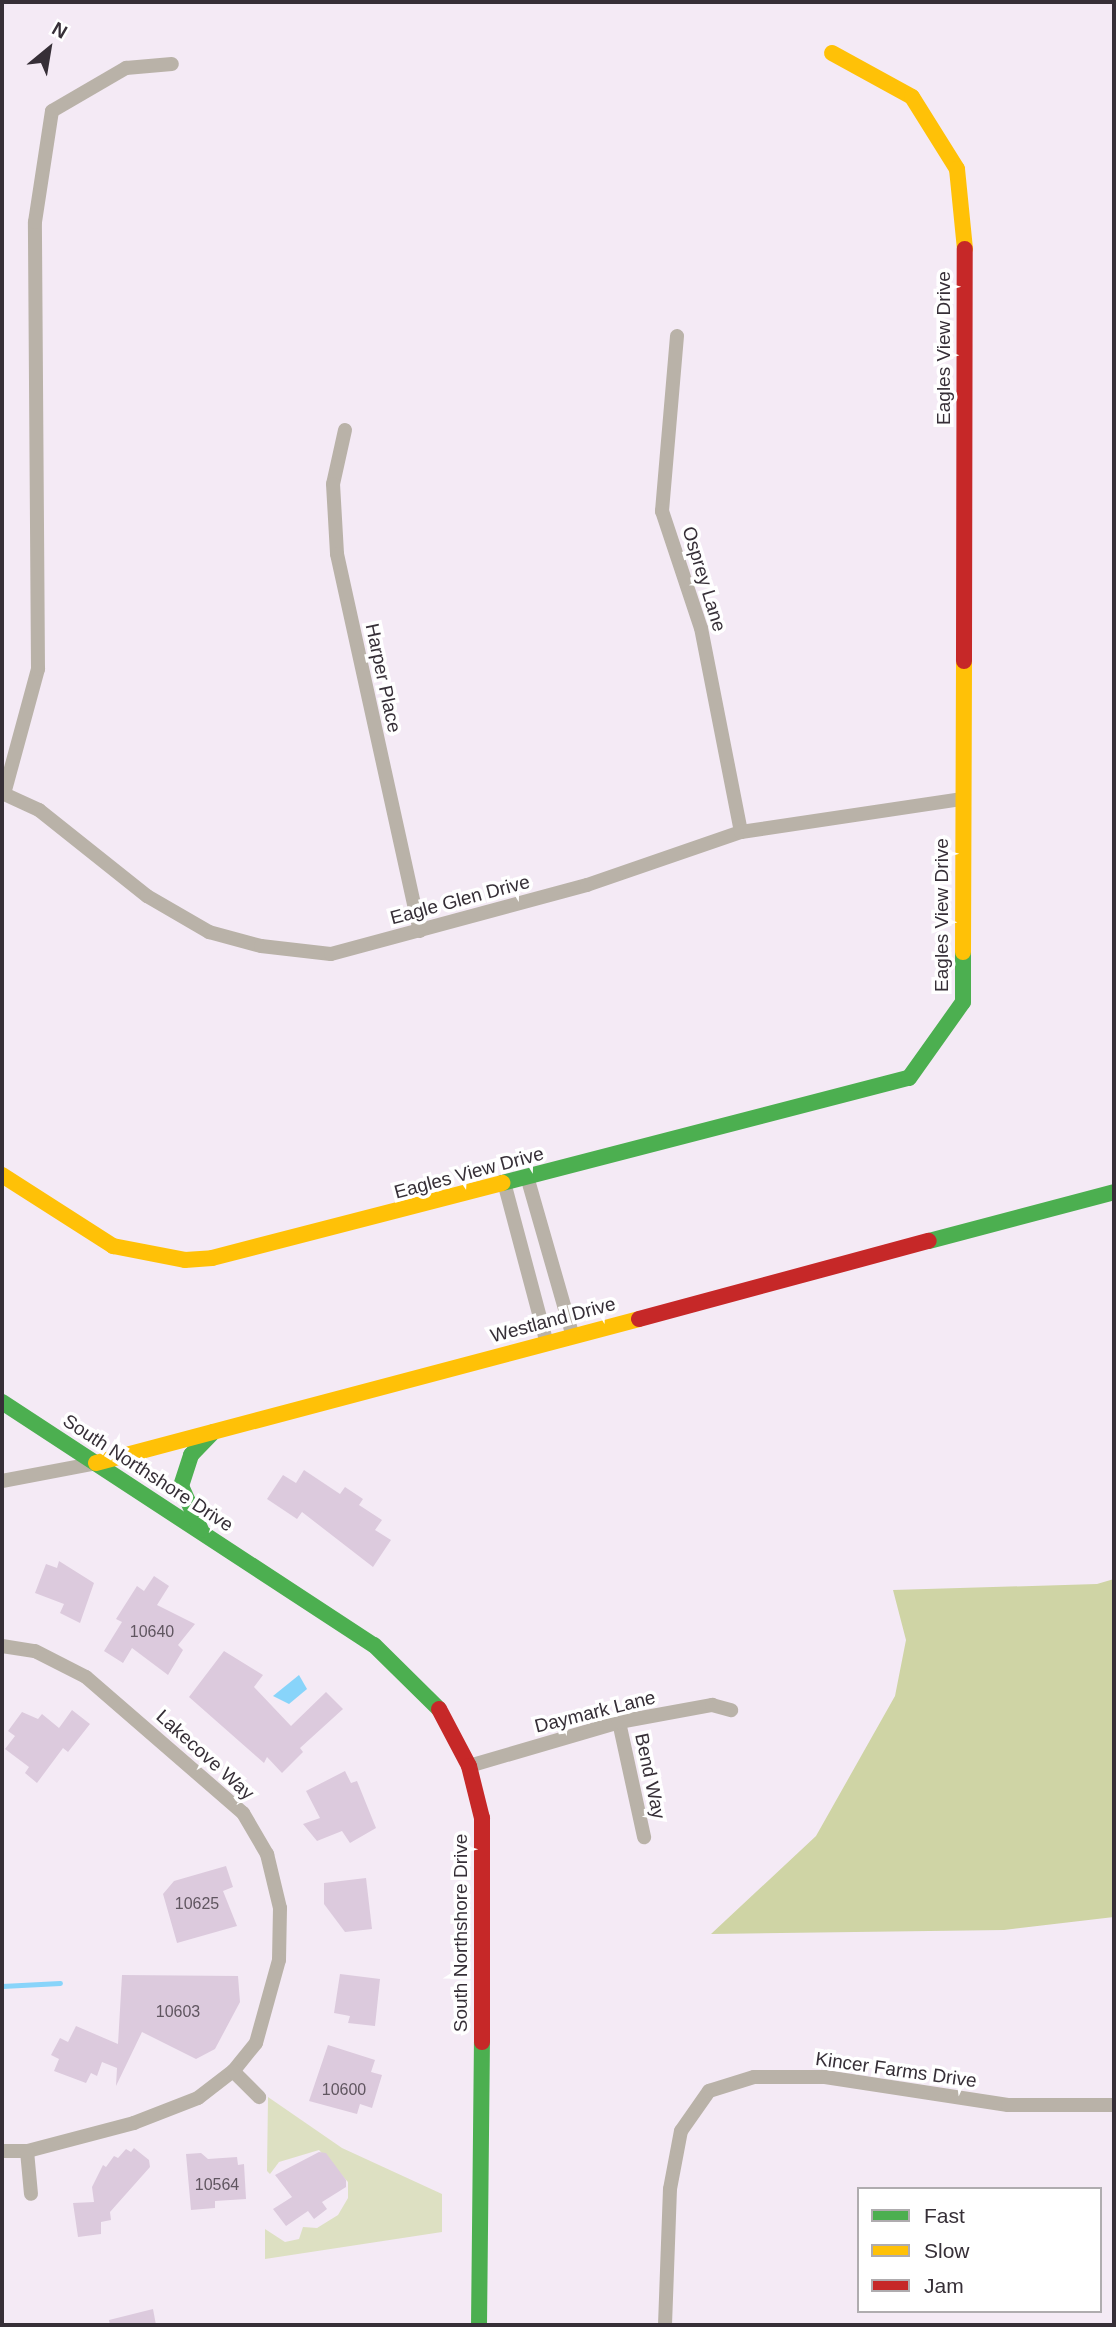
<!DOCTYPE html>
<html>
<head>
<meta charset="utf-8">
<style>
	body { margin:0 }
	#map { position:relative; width:1116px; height:2327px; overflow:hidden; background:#f4eaf5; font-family:Arial,sans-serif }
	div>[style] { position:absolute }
	.green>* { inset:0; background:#dde0c2 }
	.forest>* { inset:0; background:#cfd4a5 }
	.water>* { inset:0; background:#88d4fa }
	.stream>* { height:5px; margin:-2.5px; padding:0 2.5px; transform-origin:2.5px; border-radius:2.5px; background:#88d4fa }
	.building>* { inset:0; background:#dccadd }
	.street>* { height:14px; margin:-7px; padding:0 7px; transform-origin:7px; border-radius:7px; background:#b9b2a8 }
	.fast>* { height:16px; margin:-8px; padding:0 8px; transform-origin:8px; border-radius:8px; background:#4caf50 }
	.slow>* { height:16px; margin:-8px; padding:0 8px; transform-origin:8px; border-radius:8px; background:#ffc107 }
	.jam>* { height:16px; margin:-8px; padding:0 8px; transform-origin:8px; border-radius:8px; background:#c62828 }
	span { translate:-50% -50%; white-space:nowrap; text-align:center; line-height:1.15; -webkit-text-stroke:7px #fff; paint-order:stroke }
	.number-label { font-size:16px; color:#605660 }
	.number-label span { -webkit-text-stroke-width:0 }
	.street-label { font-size:19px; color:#362f37 }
	.frame { position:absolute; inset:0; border:4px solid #362f37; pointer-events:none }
	.legend { position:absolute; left:857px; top:2187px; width:245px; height:126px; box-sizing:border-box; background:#fff; border:2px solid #afacaf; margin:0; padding:9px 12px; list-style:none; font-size:21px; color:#362f37 }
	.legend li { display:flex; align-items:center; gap:14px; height:35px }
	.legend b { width:35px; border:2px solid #afacaf }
	.north { position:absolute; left:14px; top:14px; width:70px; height:70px; -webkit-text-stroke:5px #fff; paint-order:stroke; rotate:30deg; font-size:19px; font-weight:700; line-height:28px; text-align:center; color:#362f37 }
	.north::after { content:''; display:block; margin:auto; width:24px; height:32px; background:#362f37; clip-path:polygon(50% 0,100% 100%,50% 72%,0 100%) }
</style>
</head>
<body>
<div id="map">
	<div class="green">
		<div style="clip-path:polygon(268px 2097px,342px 2148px,442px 2194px,442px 2232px,265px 2259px,265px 2229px,285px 2242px,299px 2239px,303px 2227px,317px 2228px,338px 2215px,348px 2198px,348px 2182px,319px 2150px,279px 2162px,270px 2174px,267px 2171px)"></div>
	</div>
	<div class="forest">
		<div style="clip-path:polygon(1114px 1579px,1114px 1917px,1004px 1930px,711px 1934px,816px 1836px,895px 1696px,906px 1640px,893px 1590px,1097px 1584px)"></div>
	</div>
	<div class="water">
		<div style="clip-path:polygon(299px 1675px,307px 1689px,289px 1704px,273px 1696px)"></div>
	</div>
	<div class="stream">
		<div style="left:2px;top:1986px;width:58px;rotate:-3deg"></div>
	</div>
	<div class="building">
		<div style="clip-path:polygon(304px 1470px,340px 1494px,345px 1487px,363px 1499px,359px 1505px,382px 1520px,375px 1530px,391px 1540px,373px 1567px,302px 1512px,297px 1519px,267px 1499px,283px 1475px,296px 1483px)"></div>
		<div style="clip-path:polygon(59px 1561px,94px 1583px,80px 1623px,60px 1613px,64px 1604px,35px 1593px,46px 1564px,57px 1568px)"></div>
		<div style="clip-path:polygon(154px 1576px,169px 1586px,157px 1605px,195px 1624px,178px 1645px,183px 1650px,168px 1675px,132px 1648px,123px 1663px,104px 1651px,122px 1622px,116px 1619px,137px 1586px,144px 1591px)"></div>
		<div style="clip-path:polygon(224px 1651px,263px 1675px,254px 1687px,291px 1726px,326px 1692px,343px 1709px,300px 1748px,303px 1752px,282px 1773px,267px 1757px,264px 1763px,189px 1697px)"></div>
		<div style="clip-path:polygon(72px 1710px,90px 1724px,68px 1752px,63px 1748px,37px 1783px,25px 1773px,29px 1767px,5px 1749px,15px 1736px,8px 1731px,22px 1712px,38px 1719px,42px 1714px,59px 1728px)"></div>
		<div style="clip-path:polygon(345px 1771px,351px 1783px,357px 1781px,376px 1828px,350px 1843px,342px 1831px,317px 1841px,303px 1824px,320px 1818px,306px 1791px)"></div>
		<div style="clip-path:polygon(226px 1866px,233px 1887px,223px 1891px,237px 1926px,177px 1943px,163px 1894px,174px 1881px)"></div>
		<div style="clip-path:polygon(366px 1878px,372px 1929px,345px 1932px,324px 1904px,324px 1883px)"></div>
		<div style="clip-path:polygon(340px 1974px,380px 1979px,375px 2026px,348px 2023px,350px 2016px,334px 2013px)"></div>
		<div style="clip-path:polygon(122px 1975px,238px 1976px,240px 2002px,215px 2049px,196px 2059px,142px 2032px,116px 2086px,117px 2068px,102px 2062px,97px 2076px,91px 2073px,86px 2083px,54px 2071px,59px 2059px,51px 2055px,60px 2038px,68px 2042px,76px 2026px,118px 2044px)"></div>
		<div style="clip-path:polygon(328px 2045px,375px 2060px,371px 2072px,382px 2075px,372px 2108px,360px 2104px,357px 2114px,309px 2101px)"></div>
		<div style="clip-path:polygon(134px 2148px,149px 2160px,150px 2167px,110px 2212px,111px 2220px,101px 2222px,101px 2234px,78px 2237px,73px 2203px,94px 2202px,92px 2187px,103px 2165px,106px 2167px,114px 2156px,118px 2158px,126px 2149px,131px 2152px)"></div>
		<div style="clip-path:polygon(319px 2152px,326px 2153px,346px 2180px,346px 2187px,322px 2202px,327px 2209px,314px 2219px,308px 2211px,286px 2226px,273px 2209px,292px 2197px,275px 2175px)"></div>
		<div style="clip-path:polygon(201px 2153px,208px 2159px,237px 2157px,238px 2165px,244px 2164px,246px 2199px,215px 2201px,215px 2208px,191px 2210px,186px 2154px)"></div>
		<div style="clip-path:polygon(153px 2309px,156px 2325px,110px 2325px,109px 2320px)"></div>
	</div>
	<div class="street">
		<div style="left:677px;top:336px;width:176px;rotate:94.9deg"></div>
		<div style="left:662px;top:511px;width:123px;rotate:71.6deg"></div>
		<div style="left:701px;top:628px;width:208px;rotate:78.9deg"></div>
		<div style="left:345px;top:430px;width:55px;rotate:102.5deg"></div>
		<div style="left:333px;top:484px;width:70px;rotate:86.7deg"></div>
		<div style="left:337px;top:554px;width:386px;rotate:77.6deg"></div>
		<div style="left:2px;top:793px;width:41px;rotate:24.7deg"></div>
		<div style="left:39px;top:810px;width:138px;rotate:38.5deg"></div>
		<div style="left:147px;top:896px;width:72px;rotate:30.1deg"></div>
		<div style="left:209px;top:932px;width:54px;rotate:15.1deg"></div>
		<div style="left:261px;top:946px;width:70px;rotate:6.5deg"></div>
		<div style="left:331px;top:954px;width:265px;rotate:-15.1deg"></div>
		<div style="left:587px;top:885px;width:163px;rotate:-19deg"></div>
		<div style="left:741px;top:832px;width:224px;rotate:-8.5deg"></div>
		<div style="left:4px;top:794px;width:130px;rotate:-74.8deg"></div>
		<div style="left:38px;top:669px;width:447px;rotate:-90.4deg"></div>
		<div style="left:35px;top:222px;width:112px;rotate:-81.3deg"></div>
		<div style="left:52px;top:111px;width:86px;rotate:-30.2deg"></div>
		<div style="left:126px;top:68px;width:46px;rotate:-5deg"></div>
		<div style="left:528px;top:1180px;width:163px;rotate:74deg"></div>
		<div style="left:505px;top:1186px;width:163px;rotate:75.1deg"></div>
		<div style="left:2px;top:1481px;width:96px;rotate:-10.8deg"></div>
		<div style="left:2px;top:1646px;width:33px;rotate:9deg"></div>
		<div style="left:35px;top:1651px;width:57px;rotate:27deg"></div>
		<div style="left:86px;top:1677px;width:208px;rotate:40.9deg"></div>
		<div style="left:243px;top:1813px;width:48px;rotate:59.7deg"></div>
		<div style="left:267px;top:1854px;width:56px;rotate:76.5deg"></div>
		<div style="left:280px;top:1908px;width:52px;rotate:91.1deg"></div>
		<div style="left:279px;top:1960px;width:86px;rotate:105.5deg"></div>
		<div style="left:256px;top:2043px;width:36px;rotate:129deg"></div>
		<div style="left:233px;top:2071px;width:44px;rotate:142.4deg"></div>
		<div style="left:198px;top:2098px;width:69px;rotate:158.7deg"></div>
		<div style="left:134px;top:2123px;width:111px;rotate:165.3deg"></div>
		<div style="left:27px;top:2151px;width:25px;rotate:180deg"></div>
		<div style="left:619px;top:1722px;width:118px;rotate:77.7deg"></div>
		<div style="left:469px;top:1766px;width:156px;rotate:-16.3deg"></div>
		<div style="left:619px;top:1722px;width:95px;rotate:-10.4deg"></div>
		<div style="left:712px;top:1705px;width:20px;rotate:15deg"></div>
		<div style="left:233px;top:2071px;width:37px;rotate:45deg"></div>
		<div style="left:27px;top:2151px;width:43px;rotate:84.7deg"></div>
		<div style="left:665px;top:2325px;width:136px;rotate:-87.9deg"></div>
		<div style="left:670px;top:2189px;width:59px;rotate:-79.3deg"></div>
		<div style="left:681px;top:2131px;width:49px;rotate:-55deg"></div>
		<div style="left:709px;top:2091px;width:47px;rotate:-17.3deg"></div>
		<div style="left:754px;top:2077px;width:71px"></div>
		<div style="left:825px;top:2077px;width:185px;rotate:8.7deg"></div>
		<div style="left:1008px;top:2105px;width:106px"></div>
	</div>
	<div class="fast">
		<div style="left:502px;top:1183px;width:420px;rotate:-14.5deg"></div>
		<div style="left:909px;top:1078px;width:93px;rotate:-54.6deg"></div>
		<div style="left:963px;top:1002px;width:50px;rotate:-90deg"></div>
		<div style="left:929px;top:1241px;width:191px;rotate:-14.8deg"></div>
		<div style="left:2px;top:1402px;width:444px;rotate:33.2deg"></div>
		<div style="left:374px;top:1645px;width:91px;rotate:44.6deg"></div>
		<div style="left:201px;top:1530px;width:48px;rotate:-114.4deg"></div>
		<div style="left:181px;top:1486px;width:33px;rotate:-72deg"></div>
		<div style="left:191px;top:1455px;width:32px;rotate:-46deg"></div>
		<div style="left:479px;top:2325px;width:283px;rotate:-89.4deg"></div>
	</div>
	<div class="slow">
		<div style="left:832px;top:53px;width:91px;rotate:28.8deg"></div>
		<div style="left:912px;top:97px;width:85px;rotate:58deg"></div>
		<div style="left:957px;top:169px;width:80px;rotate:84.3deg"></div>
		<div style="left:963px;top:952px;width:291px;rotate:-89.8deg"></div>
		<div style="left:2px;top:1175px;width:132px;rotate:32.6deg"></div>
		<div style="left:113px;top:1246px;width:73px;rotate:11deg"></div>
		<div style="left:185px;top:1260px;width:27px;rotate:-4deg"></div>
		<div style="left:212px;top:1258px;width:300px;rotate:-14.5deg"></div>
		<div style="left:96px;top:1463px;width:562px;rotate:-14.85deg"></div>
	</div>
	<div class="jam">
		<div style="left:964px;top:661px;width:412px;rotate:-89.9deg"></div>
		<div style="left:639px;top:1319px;width:300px;rotate:-15.1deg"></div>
		<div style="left:439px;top:1709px;width:64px;rotate:62.2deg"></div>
		<div style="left:469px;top:1766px;width:54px;rotate:76deg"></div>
		<div style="left:482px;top:1818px;width:224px;rotate:90deg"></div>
	</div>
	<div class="number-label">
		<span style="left:152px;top:1632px">10640</span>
		<span style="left:197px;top:1904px">10625</span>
		<span style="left:178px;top:2012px">10603</span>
		<span style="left:344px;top:2090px">10600</span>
		<span style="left:217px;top:2185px">10564</span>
	</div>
	<div class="street-label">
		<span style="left:944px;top:348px;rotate:-90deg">Eagles View Drive</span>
		<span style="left:704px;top:579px;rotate:73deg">Osprey Lane</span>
		<span style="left:383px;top:678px;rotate:78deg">Harper Place</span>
		<span style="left:460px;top:900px;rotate:-15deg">Eagle Glen Drive</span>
		<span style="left:942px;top:915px;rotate:-90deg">Eagles View Drive</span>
		<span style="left:469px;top:1173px;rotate:-15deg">Eagles View Drive</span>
		<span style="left:553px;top:1320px;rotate:-15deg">Westland Drive</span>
		<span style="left:148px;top:1473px;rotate:33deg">South Northshore Drive</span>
		<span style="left:595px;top:1712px;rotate:-14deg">Daymark Lane</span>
		<span style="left:205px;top:1755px;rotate:42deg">Lakecove Way</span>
		<span style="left:650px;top:1776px;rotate:78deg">Bend Way</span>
		<span style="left:461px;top:1933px;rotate:-90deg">South Northshore Drive</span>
		<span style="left:896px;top:2070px;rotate:8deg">Kincer Farms Drive</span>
	</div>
	<div class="frame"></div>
	<ul class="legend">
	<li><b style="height:9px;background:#4caf50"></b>Fast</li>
	<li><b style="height:9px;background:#ffc107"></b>Slow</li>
	<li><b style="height:9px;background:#c62828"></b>Jam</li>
	</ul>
	<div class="north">N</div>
</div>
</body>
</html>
